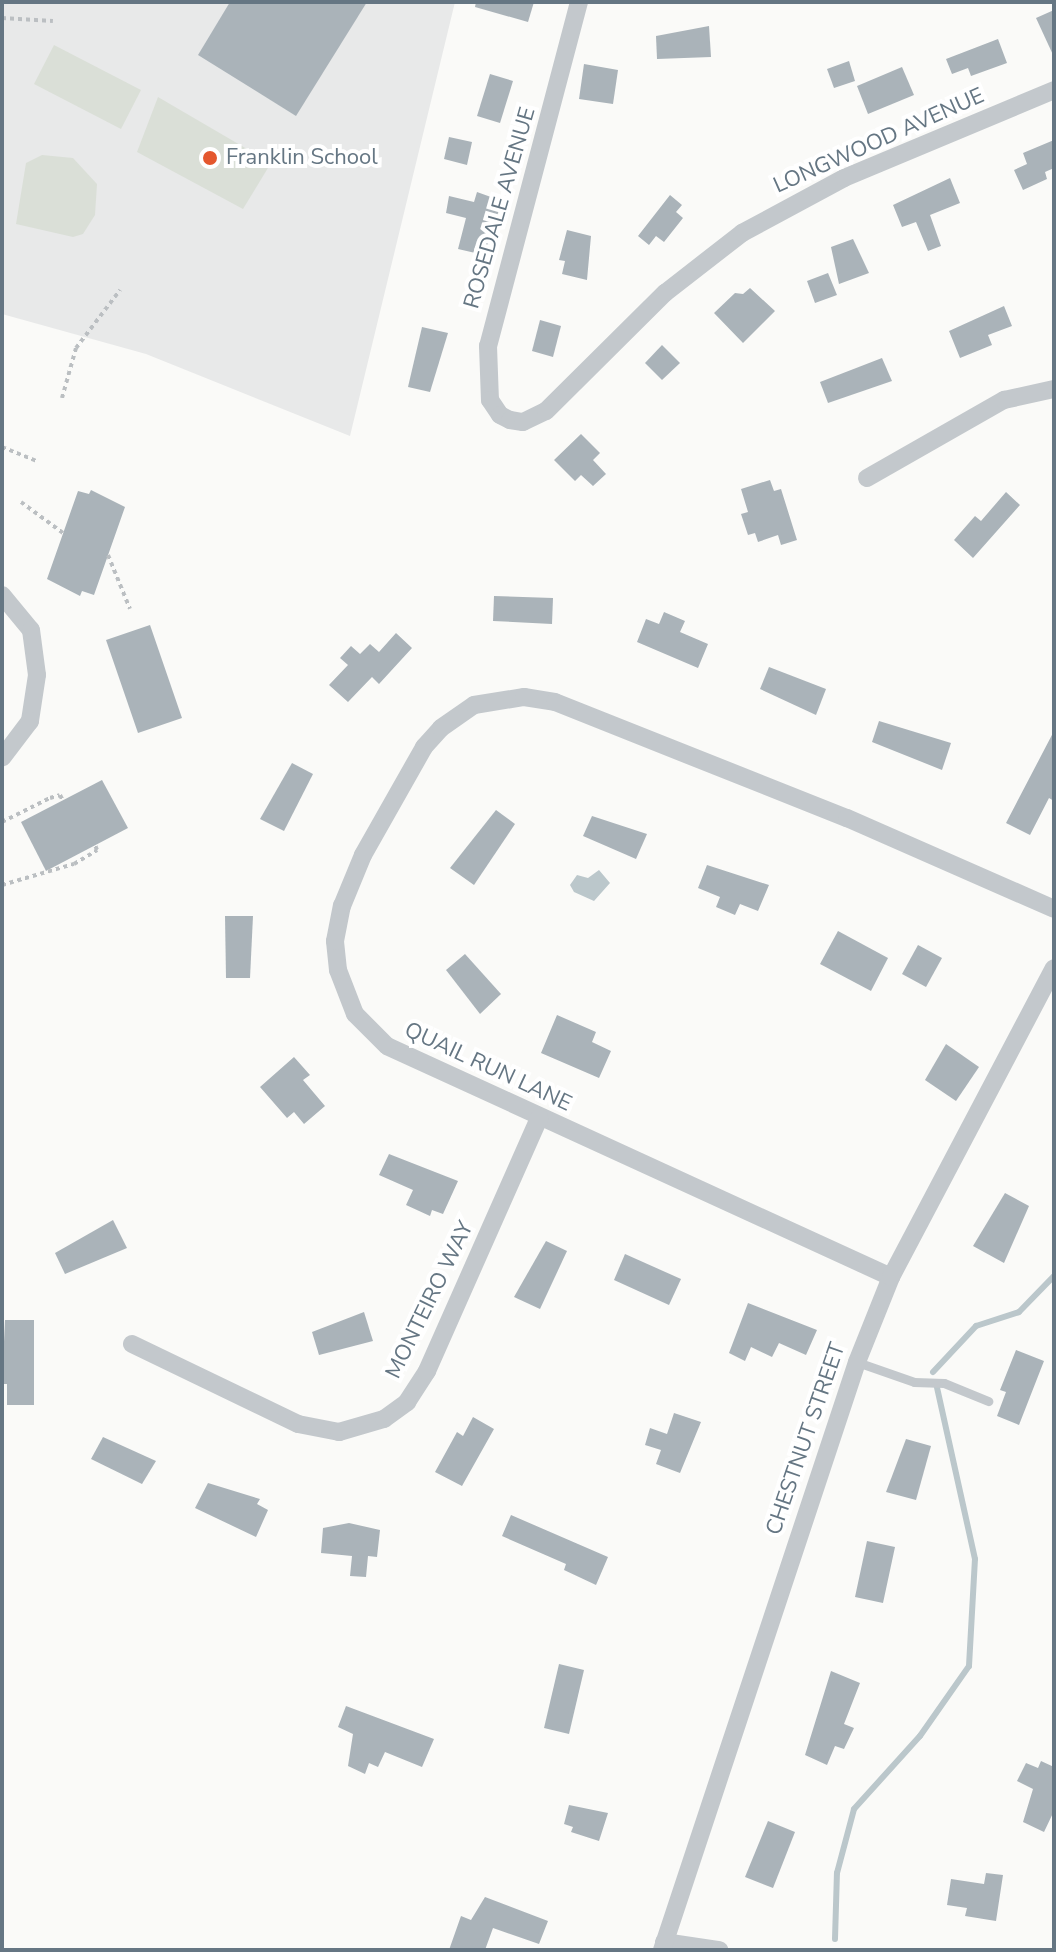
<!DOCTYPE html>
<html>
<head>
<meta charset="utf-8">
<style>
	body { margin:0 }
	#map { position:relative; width:1056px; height:1952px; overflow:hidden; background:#fafaf8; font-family:"Nunito Sans",sans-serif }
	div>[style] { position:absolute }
	.built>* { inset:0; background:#e8e9e9 }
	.green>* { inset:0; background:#dadfd7 }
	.water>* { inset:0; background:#bbc7cb }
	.stream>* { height:6px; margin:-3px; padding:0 3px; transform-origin:3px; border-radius:3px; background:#bbc7cb }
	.building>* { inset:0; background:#aab3b9 }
	.path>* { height:4px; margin-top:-2px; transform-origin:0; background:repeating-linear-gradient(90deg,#bbbfc2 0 4px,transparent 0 8px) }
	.lane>* { height:9px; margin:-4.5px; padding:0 4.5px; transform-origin:4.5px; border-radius:4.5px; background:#c3c8cc }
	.street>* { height:18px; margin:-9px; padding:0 9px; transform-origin:9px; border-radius:9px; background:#c3c8cc }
	.dots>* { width:22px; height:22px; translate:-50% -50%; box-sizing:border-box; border:4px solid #fff; border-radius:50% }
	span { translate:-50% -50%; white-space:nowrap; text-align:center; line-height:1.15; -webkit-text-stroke:8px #fff; paint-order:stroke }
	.street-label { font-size:22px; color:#657683 }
	.poi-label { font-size:22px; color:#657683 }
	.left { translate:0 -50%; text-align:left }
	.frame { position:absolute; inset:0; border:4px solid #657683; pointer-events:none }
</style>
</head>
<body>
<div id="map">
	<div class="built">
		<div style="clip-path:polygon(2px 2px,455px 2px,350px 436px,146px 354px,2px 314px)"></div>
	</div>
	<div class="green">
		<div style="clip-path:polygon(54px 45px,141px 90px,121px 129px,34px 84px)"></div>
		<div style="clip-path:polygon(158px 97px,271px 163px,243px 209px,137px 152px)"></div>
		<div style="clip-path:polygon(42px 155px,73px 158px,97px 184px,95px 215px,83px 234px,73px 237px,16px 224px,26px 163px)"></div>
	</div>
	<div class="water">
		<div style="clip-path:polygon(599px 870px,610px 883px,594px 901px,574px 892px,570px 885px,577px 875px,588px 878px)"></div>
	</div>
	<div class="stream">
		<div style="left:933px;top:1372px;width:63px;rotate:-46.9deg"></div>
		<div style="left:976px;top:1326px;width:45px;rotate:-18deg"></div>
		<div style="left:1019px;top:1312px;width:50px;rotate:-45.8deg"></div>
		<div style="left:835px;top:1939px;width:66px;rotate:-88.3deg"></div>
		<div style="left:837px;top:1873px;width:66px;rotate:-75.1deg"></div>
		<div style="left:854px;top:1809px;width:98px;rotate:-47.9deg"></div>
		<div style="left:920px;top:1736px;width:85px;rotate:-55deg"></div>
		<div style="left:969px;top:1666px;width:107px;rotate:-86.8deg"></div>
		<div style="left:975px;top:1559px;width:176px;rotate:-102.5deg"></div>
	</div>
	<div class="building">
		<div style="clip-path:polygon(230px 2px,367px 2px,296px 116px,198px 55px)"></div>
		<div style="clip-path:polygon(476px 2px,534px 2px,528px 22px,475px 7px)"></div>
		<div style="clip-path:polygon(1054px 10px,1054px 57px,1036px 18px)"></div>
		<div style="clip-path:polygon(709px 26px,711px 57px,657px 59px,656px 36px)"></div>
		<div style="clip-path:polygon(998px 39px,1007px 63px,971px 76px,968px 68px,952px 74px,946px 59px)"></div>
		<div style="clip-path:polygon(849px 61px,855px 81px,834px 88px,827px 69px)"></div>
		<div style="clip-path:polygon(584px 64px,618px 70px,613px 104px,579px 99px)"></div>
		<div style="clip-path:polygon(902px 67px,914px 95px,868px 114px,857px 86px)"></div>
		<div style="clip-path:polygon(490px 74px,513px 81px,500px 123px,477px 116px)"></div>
		<div style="clip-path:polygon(449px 137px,472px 142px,467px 165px,444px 159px)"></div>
		<div style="clip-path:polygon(1054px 140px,1054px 168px,1045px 172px,1047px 179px,1023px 190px,1014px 170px,1027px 164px,1023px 153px)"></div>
		<div style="clip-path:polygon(950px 178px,960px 203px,930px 215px,941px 246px,928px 251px,916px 222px,902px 227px,893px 205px)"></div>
		<div style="clip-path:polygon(477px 192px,502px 201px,484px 255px,458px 249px,466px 218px,446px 213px,449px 196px,474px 202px)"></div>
		<div style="clip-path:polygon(670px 195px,682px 205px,676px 212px,683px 218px,664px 242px,656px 236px,649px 245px,638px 236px)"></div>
		<div style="clip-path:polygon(567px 230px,591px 236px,587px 280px,562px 274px,565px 261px,559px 260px)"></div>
		<div style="clip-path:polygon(853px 239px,869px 273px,839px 284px,831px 247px)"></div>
		<div style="clip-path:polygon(828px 273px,837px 295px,815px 303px,807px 281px)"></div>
		<div style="clip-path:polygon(750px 288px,775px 311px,743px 343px,714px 313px,735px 293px,743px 294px)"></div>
		<div style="clip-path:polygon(1004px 306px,1012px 326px,988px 335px,992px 345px,960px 358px,949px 331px)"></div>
		<div style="clip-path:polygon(540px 320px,561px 326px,553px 357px,532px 351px)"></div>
		<div style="clip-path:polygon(422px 327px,448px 333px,430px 392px,408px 387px)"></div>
		<div style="clip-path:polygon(662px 345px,680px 363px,662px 380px,645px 363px)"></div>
		<div style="clip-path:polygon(882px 358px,892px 381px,828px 403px,820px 382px)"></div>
		<div style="clip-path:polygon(581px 434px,600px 453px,593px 460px,606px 474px,593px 486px,581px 475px,575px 481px,554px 460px)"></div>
		<div style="clip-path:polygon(770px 480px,774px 491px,781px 489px,797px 540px,781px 545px,778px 535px,758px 542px,755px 533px,748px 535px,741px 514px,748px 512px,741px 489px)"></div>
		<div style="clip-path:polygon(91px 490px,125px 507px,94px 595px,82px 591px,80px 596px,47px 579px,78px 491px,89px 494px)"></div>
		<div style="clip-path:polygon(1006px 492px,1020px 505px,973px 558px,954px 540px,975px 516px,981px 521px)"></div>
		<div style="clip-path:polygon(494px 596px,553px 598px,552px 624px,493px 621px)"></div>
		<div style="clip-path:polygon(664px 612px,685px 621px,680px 632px,708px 644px,698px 668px,637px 642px,646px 619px,659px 624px)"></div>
		<div style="clip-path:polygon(150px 625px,182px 718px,138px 733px,106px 640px)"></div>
		<div style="clip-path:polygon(396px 633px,412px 648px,379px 684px,372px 677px,348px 702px,329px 685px,348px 665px,340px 658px,351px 646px,360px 654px,370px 644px,379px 652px)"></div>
		<div style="clip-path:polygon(769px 667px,826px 689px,816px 715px,760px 689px)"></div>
		<div style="clip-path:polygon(879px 721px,951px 743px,942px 770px,872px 742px)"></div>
		<div style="clip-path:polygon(1054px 731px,1054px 801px,1049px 798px,1030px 835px,1006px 823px)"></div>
		<div style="clip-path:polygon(292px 763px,313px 774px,284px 831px,260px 819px)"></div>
		<div style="clip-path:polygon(102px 780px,128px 828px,46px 871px,21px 822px)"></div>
		<div style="clip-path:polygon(496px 810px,515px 824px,474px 885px,450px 868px)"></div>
		<div style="clip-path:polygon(592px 816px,647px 834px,636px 859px,583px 836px)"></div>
		<div style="clip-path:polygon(707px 865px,769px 885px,758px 911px,740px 904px,735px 915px,716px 907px,720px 897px,698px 888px)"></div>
		<div style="clip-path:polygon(225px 916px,253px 916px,250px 978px,226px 978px)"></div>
		<div style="clip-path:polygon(838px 931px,888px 958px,871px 991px,820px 964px)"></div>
		<div style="clip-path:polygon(918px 945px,942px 958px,926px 987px,902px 974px)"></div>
		<div style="clip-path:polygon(465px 954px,501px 994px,480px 1014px,446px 970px)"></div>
		<div style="clip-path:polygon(557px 1015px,596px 1032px,592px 1042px,611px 1051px,599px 1078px,541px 1053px)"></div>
		<div style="clip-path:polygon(946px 1044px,979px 1067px,956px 1101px,925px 1080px)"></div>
		<div style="clip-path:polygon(294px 1057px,310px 1075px,303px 1080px,325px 1106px,304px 1124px,294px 1112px,287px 1118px,260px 1087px)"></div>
		<div style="clip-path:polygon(389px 1154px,458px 1181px,443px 1214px,432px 1210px,430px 1216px,406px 1205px,413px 1190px,379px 1175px)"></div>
		<div style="clip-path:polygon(1005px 1193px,1029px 1206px,1004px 1263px,973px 1246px)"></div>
		<div style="clip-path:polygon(113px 1220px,127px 1248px,65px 1274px,55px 1253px)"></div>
		<div style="clip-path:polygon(546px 1241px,567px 1251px,540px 1309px,514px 1297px)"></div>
		<div style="clip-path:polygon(625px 1254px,681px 1279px,669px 1305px,614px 1280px)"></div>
		<div style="clip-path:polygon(748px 1303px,817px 1330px,806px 1355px,779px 1343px,772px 1357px,751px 1347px,745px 1361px,729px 1353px)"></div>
		<div style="clip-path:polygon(364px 1312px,373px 1341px,319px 1355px,312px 1332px)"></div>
		<div style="clip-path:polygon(5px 1320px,34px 1320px,34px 1405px,7px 1405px,7px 1384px,2px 1384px)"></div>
		<div style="clip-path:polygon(1016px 1350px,1044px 1361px,1019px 1425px,997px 1416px,1006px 1392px,1000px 1390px)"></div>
		<div style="clip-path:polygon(674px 1413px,701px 1422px,680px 1473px,656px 1464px,661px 1450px,645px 1445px,650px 1428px,667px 1434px)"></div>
		<div style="clip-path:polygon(473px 1417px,494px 1429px,462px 1486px,435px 1472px,457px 1432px,463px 1436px)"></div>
		<div style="clip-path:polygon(103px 1437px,156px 1461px,142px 1484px,91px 1459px)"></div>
		<div style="clip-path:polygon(906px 1439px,931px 1446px,916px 1500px,886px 1492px)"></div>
		<div style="clip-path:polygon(208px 1483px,260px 1499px,257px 1504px,268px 1510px,256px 1537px,195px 1508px)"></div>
		<div style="clip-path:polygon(511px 1515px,608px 1557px,596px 1585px,564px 1570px,566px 1564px,502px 1536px)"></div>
		<div style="clip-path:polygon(349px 1523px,380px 1530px,377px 1557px,368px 1556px,366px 1577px,350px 1576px,352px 1556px,321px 1553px,323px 1528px)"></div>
		<div style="clip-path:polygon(867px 1541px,895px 1547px,883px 1603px,855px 1597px)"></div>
		<div style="clip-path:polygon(559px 1664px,584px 1670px,569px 1734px,544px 1728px)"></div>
		<div style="clip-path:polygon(831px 1671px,860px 1683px,844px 1724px,854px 1728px,844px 1749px,835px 1746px,827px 1765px,805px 1755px)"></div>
		<div style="clip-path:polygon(346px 1706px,434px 1739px,422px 1767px,385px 1752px,378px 1767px,369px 1763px,365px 1774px,348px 1766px,353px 1734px,338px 1727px)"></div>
		<div style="clip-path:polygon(1041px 1761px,1054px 1767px,1054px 1811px,1044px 1832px,1023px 1822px,1033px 1789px,1017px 1781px,1026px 1763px,1038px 1768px)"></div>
		<div style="clip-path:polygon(569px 1805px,608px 1813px,599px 1841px,571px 1832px,573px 1827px,564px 1824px)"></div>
		<div style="clip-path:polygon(768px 1821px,795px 1832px,773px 1888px,745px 1877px)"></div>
		<div style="clip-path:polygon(986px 1873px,1003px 1875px,996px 1921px,965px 1916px,967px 1908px,947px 1905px,951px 1879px,984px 1884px)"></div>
		<div style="clip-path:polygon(485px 1897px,548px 1921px,539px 1944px,493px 1928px,485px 1950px,449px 1950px,461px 1916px,471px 1920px)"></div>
	</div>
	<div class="path">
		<div style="left:2px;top:18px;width:51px;rotate:3.4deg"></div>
		<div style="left:62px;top:398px;width:52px;rotate:-74.4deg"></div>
		<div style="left:76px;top:348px;width:73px;rotate:-52.8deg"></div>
		<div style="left:2px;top:447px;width:38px;rotate:22deg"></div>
		<div style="left:21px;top:502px;width:52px;rotate:36.4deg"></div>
		<div style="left:108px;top:555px;width:58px;rotate:67.8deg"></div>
		<div style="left:2px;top:822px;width:54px;rotate:-26.6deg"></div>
		<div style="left:50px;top:798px;width:10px;rotate:-17deg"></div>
		<div style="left:60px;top:795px;width:7px;rotate:63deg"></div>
		<div style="left:2px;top:885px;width:75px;rotate:-16.3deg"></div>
		<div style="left:74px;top:864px;width:27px;rotate:-31deg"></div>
		<div style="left:97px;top:850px;width:5px;rotate:-112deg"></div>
	</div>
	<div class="lane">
		<div style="left:857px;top:1362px;width:60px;rotate:19.3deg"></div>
		<div style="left:914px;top:1382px;width:30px;rotate:2deg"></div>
		<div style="left:944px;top:1383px;width:48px;rotate:22.2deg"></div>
	</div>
	<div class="street">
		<div style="left:579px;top:2px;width:356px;rotate:104.8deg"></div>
		<div style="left:488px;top:346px;width:54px;rotate:87.9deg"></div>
		<div style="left:490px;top:400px;width:18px;rotate:56deg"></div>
		<div style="left:500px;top:415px;width:11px;rotate:27deg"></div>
		<div style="left:510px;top:420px;width:13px;rotate:9deg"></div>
		<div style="left:523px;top:422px;width:25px;rotate:-26deg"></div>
		<div style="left:546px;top:411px;width:168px;rotate:-44.8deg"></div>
		<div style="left:665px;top:293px;width:98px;rotate:-37.9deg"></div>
		<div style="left:742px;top:233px;width:116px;rotate:-28.3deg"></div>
		<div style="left:844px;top:178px;width:228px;rotate:-22.7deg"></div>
		<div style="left:867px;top:478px;width:158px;rotate:-29.7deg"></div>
		<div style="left:1004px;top:400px;width:51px;rotate:-12.4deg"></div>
		<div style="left:2px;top:595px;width:45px;rotate:50.4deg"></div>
		<div style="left:31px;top:630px;width:45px;rotate:82.4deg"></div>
		<div style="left:37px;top:675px;width:47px;rotate:98.7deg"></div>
		<div style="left:30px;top:721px;width:46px;rotate:127.1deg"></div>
		<div style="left:891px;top:1277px;width:554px;rotate:-155.38deg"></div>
		<div style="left:387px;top:1046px;width:45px;rotate:-135deg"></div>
		<div style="left:355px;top:1014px;width:47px;rotate:-111.1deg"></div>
		<div style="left:338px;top:970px;width:29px;rotate:-96deg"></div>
		<div style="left:335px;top:941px;width:36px;rotate:-79deg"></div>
		<div style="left:342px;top:906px;width:55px;rotate:-67.6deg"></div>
		<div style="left:363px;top:855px;width:124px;rotate:-60.5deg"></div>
		<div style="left:424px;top:747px;width:25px;rotate:-48deg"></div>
		<div style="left:441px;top:728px;width:40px;rotate:-34.9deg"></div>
		<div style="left:474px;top:705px;width:51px;rotate:-9.1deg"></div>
		<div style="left:524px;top:697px;width:31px;rotate:9deg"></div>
		<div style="left:555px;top:702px;width:314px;rotate:21.7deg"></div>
		<div style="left:847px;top:818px;width:226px;rotate:23.7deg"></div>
		<div style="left:132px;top:1344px;width:184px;rotate:25.7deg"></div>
		<div style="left:298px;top:1424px;width:42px;rotate:11deg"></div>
		<div style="left:339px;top:1432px;width:47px;rotate:-16.1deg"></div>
		<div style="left:384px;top:1419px;width:29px;rotate:-36deg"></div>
		<div style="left:407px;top:1402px;width:37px;rotate:-57deg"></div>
		<div style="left:427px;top:1371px;width:277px;rotate:-66.1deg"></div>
		<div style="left:664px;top:1942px;width:56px;rotate:8.3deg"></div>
		<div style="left:662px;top:1950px;width:619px;rotate:-71.65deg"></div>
		<div style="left:857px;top:1362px;width:92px;rotate:-68.2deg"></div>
		<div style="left:891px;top:1277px;width:349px;rotate:-62.2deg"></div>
	</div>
	<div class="dots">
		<div style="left:210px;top:158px;background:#e4572e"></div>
	</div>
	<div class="street-label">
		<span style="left:879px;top:141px;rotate:-24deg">LONGWOOD AVENUE</span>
		<span style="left:500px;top:208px;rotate:-74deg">ROSEDALE AVENUE</span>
		<span style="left:488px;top:1067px;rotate:25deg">QUAIL RUN LANE</span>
		<span style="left:430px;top:1300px;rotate:-64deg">MONTEIRO WAY</span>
		<span style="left:806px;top:1439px;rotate:-71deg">CHESTNUT STREET</span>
	</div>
	<div class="poi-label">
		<span class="left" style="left:226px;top:158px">Franklin School</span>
	</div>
	<div class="frame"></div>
</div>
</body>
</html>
